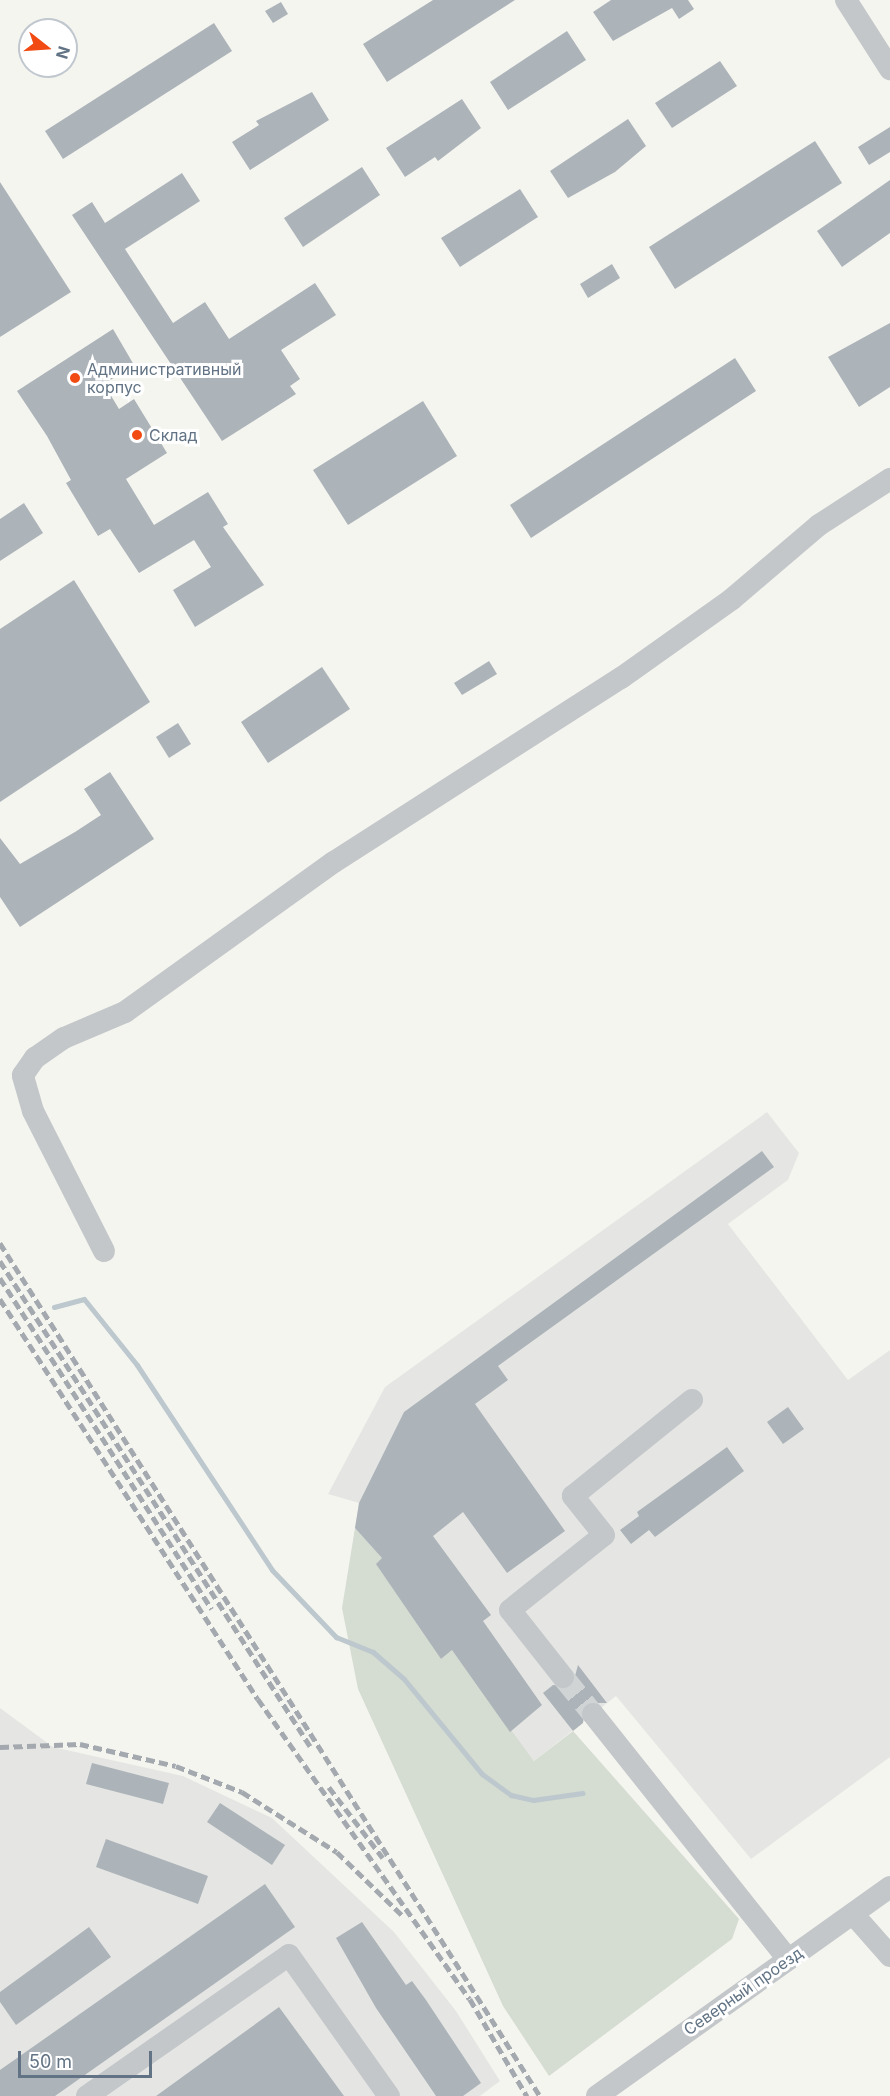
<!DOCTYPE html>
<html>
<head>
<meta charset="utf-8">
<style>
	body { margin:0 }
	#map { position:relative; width:890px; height:2096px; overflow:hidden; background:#f5f5f0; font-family:Inter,sans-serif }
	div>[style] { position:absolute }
	.built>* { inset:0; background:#e5e6e3 }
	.green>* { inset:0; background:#d5dcd1 }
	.stream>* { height:5px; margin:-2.5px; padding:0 2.5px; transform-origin:2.5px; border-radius:2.5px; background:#bcc8cd }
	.building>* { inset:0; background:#acb3b9 }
	.minor-tunnel>* { height:22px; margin-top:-11px; transform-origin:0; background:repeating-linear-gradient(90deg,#d0d4d5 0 22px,transparent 0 33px) }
	.minor>* { height:22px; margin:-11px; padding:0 11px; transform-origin:11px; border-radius:11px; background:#c3c7ca }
	.rail>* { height:4.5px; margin-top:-2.25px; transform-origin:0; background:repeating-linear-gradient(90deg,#a3a9af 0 9px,transparent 0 13.5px) }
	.dots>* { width:16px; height:16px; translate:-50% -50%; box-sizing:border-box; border:3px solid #fff; border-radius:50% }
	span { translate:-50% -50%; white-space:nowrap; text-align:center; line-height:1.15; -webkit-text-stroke:6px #fff; paint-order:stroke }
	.poi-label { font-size:16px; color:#617384 }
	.left { translate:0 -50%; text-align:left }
	.street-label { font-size:16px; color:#617384 }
	.north { position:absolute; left:18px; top:18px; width:60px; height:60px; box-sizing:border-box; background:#fff; border:2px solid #c0c7ce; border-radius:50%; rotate:107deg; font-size:16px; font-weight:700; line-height:24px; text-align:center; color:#617384 }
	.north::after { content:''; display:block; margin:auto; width:21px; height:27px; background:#f14b13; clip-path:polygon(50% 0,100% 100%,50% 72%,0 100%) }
	.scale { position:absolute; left:18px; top:2051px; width:134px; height:27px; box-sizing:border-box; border:3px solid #617384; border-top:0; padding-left:8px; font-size:18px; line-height:21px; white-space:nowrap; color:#617384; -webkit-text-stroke:4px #fff; paint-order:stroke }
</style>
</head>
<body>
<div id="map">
	<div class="built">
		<div style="clip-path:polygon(767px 1112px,799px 1153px,788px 1180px,728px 1224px,848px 1380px,890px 1350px,890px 1757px,751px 1859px,616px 1696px,534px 1761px,451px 1650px,441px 1659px,355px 1528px,359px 1503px,328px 1494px,385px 1387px)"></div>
		<div style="clip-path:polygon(0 1708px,53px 1747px,183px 1776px,272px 1818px,394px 1932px,456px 2011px,500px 2081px,480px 2096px,0 2096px)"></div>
	</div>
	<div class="green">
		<div style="clip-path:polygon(355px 1528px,382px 1558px,441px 1659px,452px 1650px,534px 1761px,573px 1731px,739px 1919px,732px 1939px,549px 2076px,503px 2006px,358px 1689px,342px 1608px)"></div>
	</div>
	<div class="stream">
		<div style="left:54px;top:1307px;width:31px;rotate:-15deg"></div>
		<div style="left:84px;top:1299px;width:85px;rotate:51.2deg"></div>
		<div style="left:137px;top:1365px;width:245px;rotate:56.6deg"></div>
		<div style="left:272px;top:1570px;width:93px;rotate:46.3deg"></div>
		<div style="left:336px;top:1637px;width:40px;rotate:22deg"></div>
		<div style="left:373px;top:1652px;width:41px;rotate:41.1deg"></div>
		<div style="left:404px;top:1679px;width:123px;rotate:50.6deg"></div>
		<div style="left:482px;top:1774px;width:36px;rotate:36deg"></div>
		<div style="left:511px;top:1795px;width:23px;rotate:13deg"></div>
		<div style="left:533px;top:1800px;width:50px;rotate:-8deg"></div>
	</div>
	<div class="building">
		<div style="clip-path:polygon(433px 0,515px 0,387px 82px,363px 44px)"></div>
		<div style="clip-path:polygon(611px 0,688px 0,694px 9px,679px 19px,672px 8px,613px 41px,593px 12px)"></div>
		<div style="clip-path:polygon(281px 2px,288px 14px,273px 23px,265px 11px)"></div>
		<div style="clip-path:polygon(214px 23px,232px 51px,63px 159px,45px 131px)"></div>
		<div style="clip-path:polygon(567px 31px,586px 60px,508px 110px,490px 82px)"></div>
		<div style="clip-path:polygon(720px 61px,737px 86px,672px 128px,655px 103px)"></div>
		<div style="clip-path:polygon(312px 92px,329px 120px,250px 170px,232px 142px,259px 125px,256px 121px)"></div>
		<div style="clip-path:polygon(462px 99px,481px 128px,438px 161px,435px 157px,405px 177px,386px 148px)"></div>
		<div style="clip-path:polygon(628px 119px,646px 146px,615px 172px,568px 198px,550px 171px)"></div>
		<div style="clip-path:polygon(890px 127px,890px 152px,869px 165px,858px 147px)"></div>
		<div style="clip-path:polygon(815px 141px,842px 183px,675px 289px,649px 247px)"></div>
		<div style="clip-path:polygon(362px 167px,380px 195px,303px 247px,284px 218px)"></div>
		<div style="clip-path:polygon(182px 173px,200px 201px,125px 249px,173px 323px,205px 302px,229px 339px,315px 283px,336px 315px,281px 350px,300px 379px,290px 386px,296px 394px,222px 441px,72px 215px,92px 202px,105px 223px)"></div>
		<div style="clip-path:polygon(890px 180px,890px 233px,842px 267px,817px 231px)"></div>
		<div style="clip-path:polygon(0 182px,71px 292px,0 337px)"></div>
		<div style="clip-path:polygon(520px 189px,538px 217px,460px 267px,441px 238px)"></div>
		<div style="clip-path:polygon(612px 264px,620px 278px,588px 298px,580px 284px)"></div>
		<div style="clip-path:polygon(890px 323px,890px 387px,859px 407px,828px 357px)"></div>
		<div style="clip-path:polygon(113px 329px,134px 365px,104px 384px,119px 409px,134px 399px,167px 453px,126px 479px,154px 525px,208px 492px,228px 524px,223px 527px,264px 585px,195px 627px,173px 590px,211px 567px,194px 540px,139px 573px,110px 529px,98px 536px,66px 483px,71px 480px,47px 436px,17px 391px)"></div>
		<div style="clip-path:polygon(735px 358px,756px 391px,531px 538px,510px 505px)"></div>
		<div style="clip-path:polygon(423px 401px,457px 456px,348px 525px,313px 470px)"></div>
		<div style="clip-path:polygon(24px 503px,43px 533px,0 561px,0 519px)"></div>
		<div style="clip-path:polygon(74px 580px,150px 702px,0 802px,0 629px)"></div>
		<div style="clip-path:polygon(489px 661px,497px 674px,462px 695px,454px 683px)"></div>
		<div style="clip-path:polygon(322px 667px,350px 709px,268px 763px,241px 722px)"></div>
		<div style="clip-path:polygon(178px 723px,191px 744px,169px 758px,156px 737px)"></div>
		<div style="clip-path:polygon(110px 772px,154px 839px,20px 927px,0 897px,0 838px,20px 864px,75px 832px,101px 815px,84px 789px)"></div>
		<div style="clip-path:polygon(762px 1151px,774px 1167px,498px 1366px,508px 1380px,475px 1404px,565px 1531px,507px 1573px,463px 1512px,433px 1536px,491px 1615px,483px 1621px,542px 1705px,510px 1732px,452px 1650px,441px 1659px,376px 1564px,382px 1558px,355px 1528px,359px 1503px,404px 1412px)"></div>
		<div style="clip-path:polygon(788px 1407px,804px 1429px,783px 1444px,767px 1422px)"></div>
		<div style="clip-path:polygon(727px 1447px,744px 1471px,655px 1537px,649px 1530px,631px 1544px,620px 1530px,639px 1516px,637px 1512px)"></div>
		<div style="clip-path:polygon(578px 1665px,607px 1703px,585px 1703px,583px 1723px,573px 1731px,543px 1693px,553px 1685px,572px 1687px)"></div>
		<div style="clip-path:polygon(92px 1763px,169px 1783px,163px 1804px,86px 1784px)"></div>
		<div style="clip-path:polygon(220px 1803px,285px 1845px,272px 1865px,207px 1822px)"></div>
		<div style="clip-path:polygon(106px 1839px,208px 1876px,198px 1904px,96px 1867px)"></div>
		<div style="clip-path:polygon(265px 1884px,295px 1927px,55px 2096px,0 2096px,0 2070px)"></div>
		<div style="clip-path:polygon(362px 1922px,406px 1985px,412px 1981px,426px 2000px,481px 2083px,463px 2096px,436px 2096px,376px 2008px,336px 1938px)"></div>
		<div style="clip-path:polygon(89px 1927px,111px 1957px,16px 2025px,0 2002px,0 1992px)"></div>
		<div style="clip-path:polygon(279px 2007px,344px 2096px,156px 2096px)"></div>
	</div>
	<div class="minor-tunnel">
		<div style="left:563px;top:1677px;width:48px;rotate:51deg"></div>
	</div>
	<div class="minor">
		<div style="left:846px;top:0;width:82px;rotate:57.5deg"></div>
		<div style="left:104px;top:1251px;width:157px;rotate:-116.9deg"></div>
		<div style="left:33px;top:1111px;width:37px;rotate:-106deg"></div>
		<div style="left:23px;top:1075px;width:21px;rotate:-55deg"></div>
		<div style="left:35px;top:1058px;width:35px;rotate:-35deg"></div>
		<div style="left:64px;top:1038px;width:66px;rotate:-23.1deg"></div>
		<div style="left:125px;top:1012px;width:257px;rotate:-35.7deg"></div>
		<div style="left:334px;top:862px;width:341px;rotate:-32.7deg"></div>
		<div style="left:621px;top:678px;width:136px;rotate:-35.4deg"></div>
		<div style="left:732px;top:599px;width:114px;rotate:-40.4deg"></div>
		<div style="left:819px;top:525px;width:85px;rotate:-32.9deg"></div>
		<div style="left:563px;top:1677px;width:85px;rotate:-128.3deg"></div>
		<div style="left:510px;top:1610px;width:120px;rotate:-38.6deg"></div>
		<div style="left:604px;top:1535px;width:50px;rotate:-128.5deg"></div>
		<div style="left:573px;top:1496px;width:153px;rotate:-38.9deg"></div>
		<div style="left:593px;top:1714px;width:313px;rotate:51.5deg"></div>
		<div style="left:853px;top:1914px;width:56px;rotate:48.6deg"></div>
		<div style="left:87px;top:2096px;width:246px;rotate:-34.9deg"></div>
		<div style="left:289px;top:1955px;width:173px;rotate:54.7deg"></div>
		<div style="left:597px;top:2096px;width:360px;rotate:-35.5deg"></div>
	</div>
	<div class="rail">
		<div style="left:0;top:1243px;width:1010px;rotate:57.66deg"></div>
		<div style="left:0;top:1261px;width:576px;rotate:57.41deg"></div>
		<div style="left:0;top:1278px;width:393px;rotate:57.4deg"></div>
		<div style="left:0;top:1299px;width:476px;rotate:57.2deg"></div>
		<div style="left:258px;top:1699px;width:367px;rotate:54.8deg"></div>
		<div style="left:470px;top:1999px;width:113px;rotate:59.6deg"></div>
		<div style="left:0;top:1747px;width:80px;rotate:-2.1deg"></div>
		<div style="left:80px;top:1744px;width:98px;rotate:12.9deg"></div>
		<div style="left:176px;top:1766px;width:71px;rotate:21.5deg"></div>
		<div style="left:242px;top:1792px;width:112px;rotate:32.3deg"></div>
		<div style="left:337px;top:1852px;width:91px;rotate:44.1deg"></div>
		<div style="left:329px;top:1787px;width:89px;rotate:52.7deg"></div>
	</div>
	<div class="dots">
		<div style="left:75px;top:378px;background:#f14b13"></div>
		<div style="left:137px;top:435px;background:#f14b13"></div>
	</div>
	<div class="poi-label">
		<span class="left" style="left:87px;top:378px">Административный<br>корпус</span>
		<span class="left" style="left:149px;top:435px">Склад</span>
	</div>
	<div class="street-label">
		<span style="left:743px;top:1991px;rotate:-35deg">Северный проезд</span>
	</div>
	<div class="north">N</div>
	<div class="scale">50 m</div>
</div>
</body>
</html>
